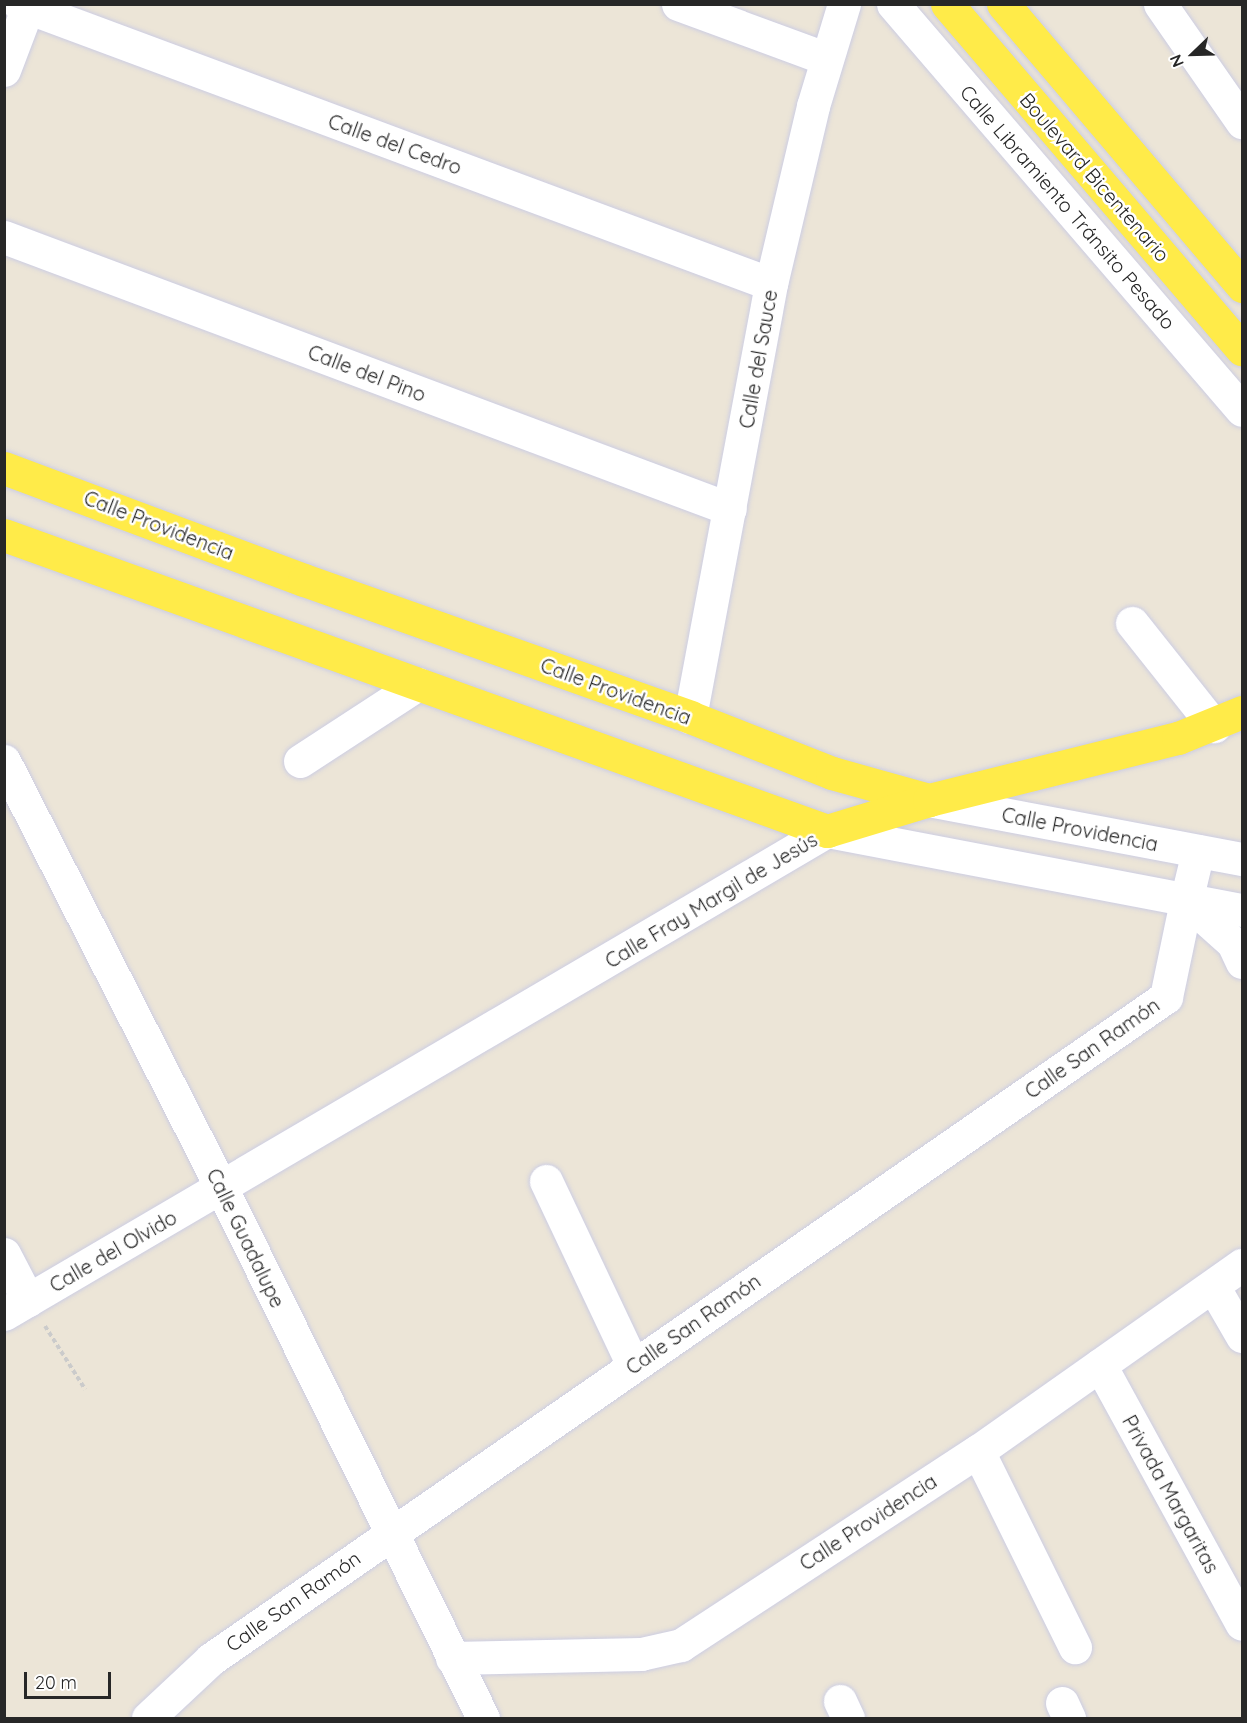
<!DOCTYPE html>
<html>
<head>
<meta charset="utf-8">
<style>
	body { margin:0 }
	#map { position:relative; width:1247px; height:1723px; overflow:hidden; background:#ece5d7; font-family:Quicksand,sans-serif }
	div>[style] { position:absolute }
	.path>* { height:4px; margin-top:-2px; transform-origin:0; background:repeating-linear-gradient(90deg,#cbcbcb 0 4.5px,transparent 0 7.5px) }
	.roads { filter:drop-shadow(0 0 2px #cccde3) drop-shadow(0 0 2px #cccde3) }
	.minor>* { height:33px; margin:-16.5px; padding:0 16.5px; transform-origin:16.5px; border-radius:16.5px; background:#fff }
	.major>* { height:33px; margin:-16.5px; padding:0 16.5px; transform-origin:16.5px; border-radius:16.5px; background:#ffeb49 }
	span { translate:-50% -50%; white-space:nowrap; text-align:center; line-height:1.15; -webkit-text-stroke:5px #fff; paint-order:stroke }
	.street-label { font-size:20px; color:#272727 }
	.frame { position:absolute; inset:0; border:6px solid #272727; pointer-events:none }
	.north { position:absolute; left:1163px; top:24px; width:60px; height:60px; -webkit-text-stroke:4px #fff; paint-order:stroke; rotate:247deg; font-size:16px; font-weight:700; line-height:24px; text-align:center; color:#272727 }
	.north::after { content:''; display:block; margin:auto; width:21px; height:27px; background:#272727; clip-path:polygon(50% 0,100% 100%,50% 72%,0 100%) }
	.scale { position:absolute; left:24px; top:1672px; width:87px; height:27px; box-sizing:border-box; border:3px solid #272727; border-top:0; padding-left:8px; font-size:18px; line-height:21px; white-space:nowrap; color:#272727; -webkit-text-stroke:4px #fff; paint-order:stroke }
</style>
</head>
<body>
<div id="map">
	<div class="path">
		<div style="left:45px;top:1326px;width:75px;rotate:57.6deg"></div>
	</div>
	<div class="roads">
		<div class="minor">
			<div style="left:19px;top:4px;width:802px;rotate:20.42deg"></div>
			<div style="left:678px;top:4px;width:157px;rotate:20.2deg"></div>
			<div style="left:893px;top:4px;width:535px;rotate:49.32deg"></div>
			<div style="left:1160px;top:4px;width:144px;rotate:55.2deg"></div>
			<div style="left:4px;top:70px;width:71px;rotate:-69.3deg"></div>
			<div style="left:4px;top:237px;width:775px;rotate:20.54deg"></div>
			<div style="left:1132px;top:623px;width:132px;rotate:51.5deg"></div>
			<div style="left:690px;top:717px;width:441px;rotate:-79.4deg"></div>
			<div style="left:771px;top:284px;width:183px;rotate:-76.7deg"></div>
			<div style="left:813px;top:106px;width:107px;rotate:-73.1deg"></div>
			<div style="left:4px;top:761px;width:480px;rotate:63deg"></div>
			<div style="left:222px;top:1189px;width:590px;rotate:63.74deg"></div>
			<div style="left:300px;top:761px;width:141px;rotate:-33.1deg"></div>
			<div style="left:929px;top:800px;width:319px;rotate:10.7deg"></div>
			<div style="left:1198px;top:851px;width:51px;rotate:103.5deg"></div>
			<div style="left:1186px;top:901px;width:63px;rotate:41.8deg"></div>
			<div style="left:1233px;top:943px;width:21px;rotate:65deg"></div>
			<div style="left:546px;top:1181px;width:204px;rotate:64.7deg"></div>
			<div style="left:4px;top:1254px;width:52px;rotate:62.4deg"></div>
			<div style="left:1213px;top:1286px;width:58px;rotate:59.9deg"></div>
			<div style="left:4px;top:1314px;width:954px;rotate:-30.41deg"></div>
			<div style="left:827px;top:831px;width:422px;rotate:10.8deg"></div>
			<div style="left:1100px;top:1365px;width:295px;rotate:61.3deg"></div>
			<div style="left:978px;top:1451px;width:219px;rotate:63.7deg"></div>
			<div style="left:452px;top:1658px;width:189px;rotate:-1.2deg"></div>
			<div style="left:641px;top:1654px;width:41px;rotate:-12.7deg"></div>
			<div style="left:681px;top:1645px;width:355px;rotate:-33.2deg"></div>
			<div style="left:978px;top:1451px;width:323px;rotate:-35.2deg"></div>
			<div style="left:840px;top:1701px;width:19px;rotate:65deg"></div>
			<div style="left:1062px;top:1703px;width:17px;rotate:65deg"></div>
			<div style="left:148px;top:1718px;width:86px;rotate:-43.1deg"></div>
			<div style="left:211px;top:1659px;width:1162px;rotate:-34.73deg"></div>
			<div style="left:1166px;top:997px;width:98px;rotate:-78.2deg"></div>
		</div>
		<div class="major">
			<div style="left:947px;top:4px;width:454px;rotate:49.5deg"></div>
			<div style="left:1003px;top:4px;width:370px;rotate:49.7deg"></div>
			<div style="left:4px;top:468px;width:320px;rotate:20.5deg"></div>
			<div style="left:304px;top:580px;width:410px;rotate:19.5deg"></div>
			<div style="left:690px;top:717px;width:153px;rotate:21.5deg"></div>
			<div style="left:832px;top:773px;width:101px;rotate:15.6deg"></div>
			<div style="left:4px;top:535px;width:875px;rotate:19.78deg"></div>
			<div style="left:827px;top:831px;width:107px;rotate:-16.9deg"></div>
			<div style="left:929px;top:800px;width:257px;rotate:-14deg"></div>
			<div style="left:1178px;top:738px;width:69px;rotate:-22.1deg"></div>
		</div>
	</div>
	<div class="street-label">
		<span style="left:395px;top:144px;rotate:20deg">Calle del Cedro</span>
		<span style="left:1095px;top:177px;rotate:49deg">Boulevard Bicentenario</span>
		<span style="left:1068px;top:207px;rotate:49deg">Calle Libramiento Tránsito Pesado</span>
		<span style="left:758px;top:359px;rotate:-80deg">Calle del Sauce</span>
		<span style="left:367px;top:373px;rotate:21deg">Calle del Pino</span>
		<span style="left:159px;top:525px;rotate:21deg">Calle Providencia</span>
		<span style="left:616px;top:691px;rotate:20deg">Calle Providencia</span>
		<span style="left:1080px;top:829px;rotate:11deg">Calle Providencia</span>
		<span style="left:711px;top:900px;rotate:-31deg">Calle Fray Margil de Jesús</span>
		<span style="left:1092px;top:1048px;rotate:-35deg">Calle San Ramón</span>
		<span style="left:246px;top:1238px;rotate:64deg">Calle Guadalupe</span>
		<span style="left:113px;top:1251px;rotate:-30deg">Calle del Olvido</span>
		<span style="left:693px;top:1324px;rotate:-35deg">Calle San Ramón</span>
		<span style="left:1171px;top:1494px;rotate:61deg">Privada Margaritas</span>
		<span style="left:868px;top:1522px;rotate:-33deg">Calle Providencia</span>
		<span style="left:293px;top:1601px;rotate:-35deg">Calle San Ramón</span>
	</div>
	<div class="frame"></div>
	<div class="north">N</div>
	<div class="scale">20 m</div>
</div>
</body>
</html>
